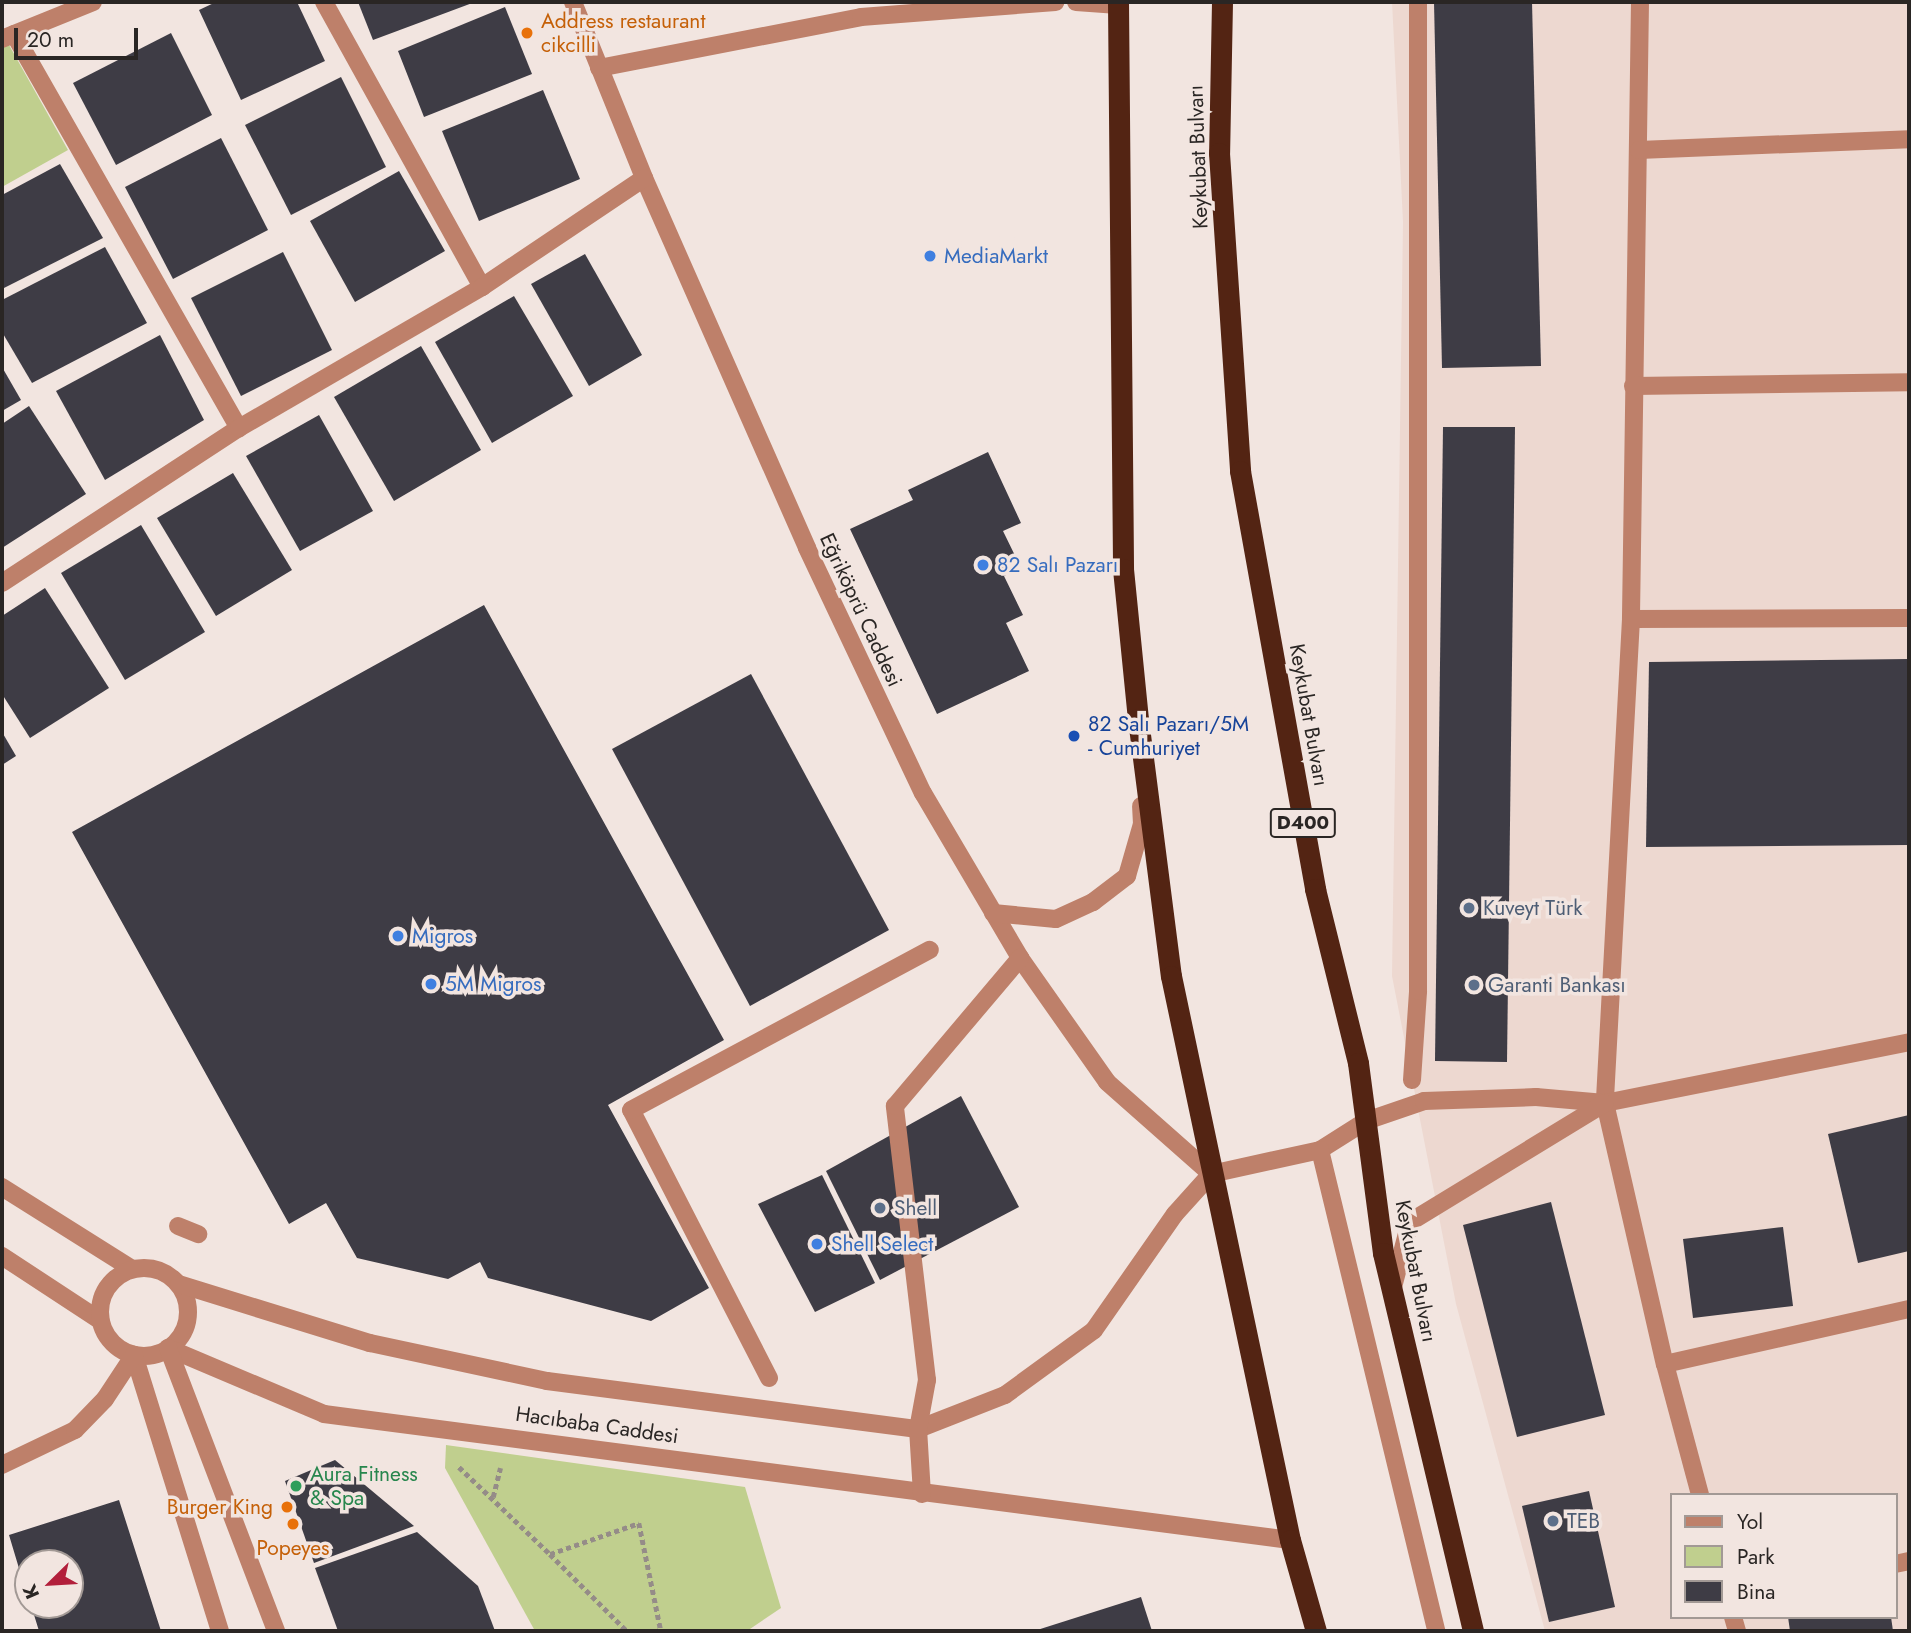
<!DOCTYPE html>
<html>
<head>
<meta charset="utf-8">
<style>
	body { margin:0 }
	#map { position:relative; width:1911px; height:1633px; overflow:hidden; background:#f2e5e0; font-family:Jost,sans-serif }
	div>[style] { position:absolute }
	.built>* { inset:0; background:#edd8d0 }
	.green>* { inset:0; background:#c0cf8e }
	.building>* { inset:0; background:#3e3c45 }
	.path>* { height:4.5px; margin-top:-2.25px; transform-origin:0; background:repeating-linear-gradient(90deg,#958c88 0 5px,transparent 0 8.5px) }
	.minor>* { height:18px; margin:-9px; padding:0 9px; transform-origin:9px; border-radius:9px; background:#be806a }
	.minor>.ring { margin:-9px; padding:0; box-sizing:content-box; background:none; border:18px solid #be806a; border-radius:50% }
	.highway>* { height:21px; margin:-10.5px; padding:0 10.5px; transform-origin:10.5px; border-radius:10.5px; background:#532413 }
	.dots>* { width:19px; height:19px; translate:-50% -50%; box-sizing:border-box; border:4px solid #f2e5e0; border-radius:50% }
	span { translate:-50% -50%; white-space:nowrap; text-align:center; line-height:1.15; -webkit-text-stroke:7px #f2e5e0; paint-order:stroke }
	.shield-label span { padding:2px 5px; background:#f2e5e0; border:2px solid; border-radius:5px; -webkit-text-stroke-width:0 }
	.shield-label { font-size:19px; color:#2a2624; font-weight:700 }
	.food-label { font-size:21px; color:#c56008 }
	.left { translate:0 -50%; text-align:left }
	.right { translate:-100% -50%; text-align:right }
	.street-label { font-size:21px; color:#2a2624 }
	.shop-label { font-size:21px; color:#366cbe }
	.transit-label { font-size:21px; color:#164399 }
	.service-label { font-size:21px; color:#4e5e75 }
	.leisure-label { font-size:21px; color:#27864d }
	.frame { position:absolute; inset:0; border:4px solid #2a2624; pointer-events:none }
	.legend { position:absolute; left:1670px; top:1493px; width:228px; height:126px; box-sizing:border-box; background:#f2e5e0; border:2px solid #a29995; margin:0; padding:9px 12px; list-style:none; font-size:21px; color:#2a2624 }
	.legend li { display:flex; align-items:center; gap:14px; height:35px }
	.legend b { width:35px; border:2px solid #a29995 }
	.north { position:absolute; left:14px; top:1549px; width:70px; height:70px; box-sizing:border-box; background:#f2e5e0; border:2px solid #a29995; border-radius:50%; rotate:246deg; font-size:19px; font-weight:700; line-height:28px; text-align:center; color:#2a2624 }
	.north::after { content:''; display:block; margin:auto; width:24px; height:32px; background:#b21f3b; clip-path:polygon(50% 0,100% 100%,50% 72%,0 100%) }
	.scale { position:absolute; left:14px; top:28px; width:124px; height:32px; box-sizing:border-box; border:4px solid #2a2624; border-top:0; padding-left:9px; font-size:21px; line-height:24px; white-space:nowrap; color:#2a2624; -webkit-text-stroke:5px #f2e5e0; paint-order:stroke }
</style>
</head>
<body>
<div id="map">
	<div class="built">
		<div style="clip-path:polygon(evenodd,1392px 2px,1909px 2px,1909px 1631px,1545px 1631px,1456px 1304px,1392px 976px,1403px 222px,1392px 2px,1671px 1495px,1895px 1495px,1895px 1617px,1671px 1617px,1671px 1495px)"></div>
	</div>
	<div class="green">
		<div style="clip-path:polygon(9px 45px,68px 150px,2px 187px,2px 47px)"></div>
		<div style="clip-path:polygon(446px 1445px,745px 1487px,781px 1608px,747px 1631px,535px 1631px,445px 1468px)"></div>
	</div>
	<div class="building">
		<div style="clip-path:polygon(216px 2px,297px 2px,325px 61px,241px 100px,199px 10px)"></div>
		<div style="clip-path:polygon(358px 2px,475px 2px,373px 40px)"></div>
		<div style="clip-path:polygon(1434px 2px,1532px 2px,1541px 366px,1442px 368px)"></div>
		<div style="clip-path:polygon(505px 7px,532px 74px,424px 117px,398px 51px)"></div>
		<div style="clip-path:polygon(171px 33px,212px 115px,116px 165px,73px 83px)"></div>
		<div style="clip-path:polygon(341px 77px,386px 167px,291px 215px,245px 125px)"></div>
		<div style="clip-path:polygon(543px 90px,580px 179px,479px 221px,442px 131px)"></div>
		<div style="clip-path:polygon(221px 138px,268px 230px,173px 279px,125px 187px)"></div>
		<div style="clip-path:polygon(60px 164px,103px 238px,2px 289px,2px 195px)"></div>
		<div style="clip-path:polygon(399px 171px,445px 251px,355px 302px,310px 221px)"></div>
		<div style="clip-path:polygon(105px 247px,147px 323px,32px 383px,2px 332px,2px 300px)"></div>
		<div style="clip-path:polygon(283px 252px,332px 350px,241px 396px,191px 298px)"></div>
		<div style="clip-path:polygon(585px 254px,642px 355px,589px 386px,531px 284px)"></div>
		<div style="clip-path:polygon(514px 296px,573px 396px,492px 443px,435px 342px)"></div>
		<div style="clip-path:polygon(160px 335px,204px 420px,105px 480px,56px 391px)"></div>
		<div style="clip-path:polygon(421px 346px,481px 450px,394px 501px,334px 397px)"></div>
		<div style="clip-path:polygon(2px 367px,21px 400px,2px 411px)"></div>
		<div style="clip-path:polygon(29px 406px,86px 494px,2px 548px,2px 424px)"></div>
		<div style="clip-path:polygon(319px 415px,373px 511px,300px 551px,246px 456px)"></div>
		<div style="clip-path:polygon(1443px 427px,1515px 427px,1507px 1062px,1435px 1061px)"></div>
		<div style="clip-path:polygon(988px 452px,1021px 523px,1003px 531px,1021px 568px,1004px 576px,1023px 615px,1006px 623px,1029px 671px,937px 714px,850px 529px,913px 500px,908px 490px)"></div>
		<div style="clip-path:polygon(233px 473px,292px 570px,216px 616px,157px 518px)"></div>
		<div style="clip-path:polygon(141px 525px,205px 632px,125px 680px,61px 573px)"></div>
		<div style="clip-path:polygon(45px 588px,109px 688px,30px 738px,2px 694px,2px 616px)"></div>
		<div style="clip-path:polygon(484px 605px,724px 1040px,608px 1105px,709px 1288px,651px 1321px,488px 1278px,480px 1262px,448px 1279px,357px 1258px,326px 1203px,289px 1224px,72px 832px)"></div>
		<div style="clip-path:polygon(1909px 659px,1909px 845px,1646px 847px,1649px 662px)"></div>
		<div style="clip-path:polygon(751px 674px,889px 930px,750px 1006px,612px 749px)"></div>
		<div style="clip-path:polygon(2px 732px,16px 756px,2px 765px)"></div>
		<div style="clip-path:polygon(961px 1096px,1019px 1207px,880px 1280px,826px 1171px)"></div>
		<div style="clip-path:polygon(1909px 1115px,1909px 1251px,1858px 1263px,1828px 1134px)"></div>
		<div style="clip-path:polygon(822px 1175px,875px 1283px,815px 1312px,758px 1204px)"></div>
		<div style="clip-path:polygon(1551px 1202px,1605px 1415px,1517px 1437px,1463px 1225px)"></div>
		<div style="clip-path:polygon(1783px 1227px,1793px 1306px,1693px 1318px,1683px 1239px)"></div>
		<div style="clip-path:polygon(335px 1460px,414px 1526px,314px 1563px,285px 1481px)"></div>
		<div style="clip-path:polygon(1589px 1491px,1615px 1607px,1549px 1622px,1522px 1506px)"></div>
		<div style="clip-path:polygon(119px 1500px,161px 1631px,39px 1631px,31px 1605px,70px 1605px,70px 1563px,28px 1563px,27px 1595px,9px 1535px)"></div>
		<div style="clip-path:polygon(417px 1532px,478px 1586px,495px 1631px,338px 1631px,315px 1568px)"></div>
		<div style="clip-path:polygon(1141px 1597px,1152px 1631px,1034px 1631px)"></div>
		<div style="clip-path:polygon(1788px 1617px,1891px 1617px,1893px 1631px,1790px 1631px)"></div>
	</div>
	<div class="path">
		<div style="left:459px;top:1467px;width:126px;rotate:43.7deg"></div>
		<div style="left:550px;top:1554px;width:94px;rotate:-19.2deg"></div>
		<div style="left:639px;top:1523px;width:110px;rotate:78.5deg"></div>
		<div style="left:493px;top:1497px;width:30px;rotate:-76deg"></div>
		<div style="left:550px;top:1554px;width:109px;rotate:45deg"></div>
	</div>
	<div class="minor">
		<div style="left:324px;top:2px;width:326px;rotate:61deg"></div>
		<div style="left:573px;top:2px;width:190px;rotate:68deg"></div>
		<div style="left:644px;top:178px;width:404px;rotate:66.2deg"></div>
		<div style="left:807px;top:548px;width:271px;rotate:64.7deg"></div>
		<div style="left:923px;top:793px;width:191px;rotate:59.5deg"></div>
		<div style="left:1020px;top:958px;width:151px;rotate:54.9deg"></div>
		<div style="left:1107px;top:1082px;width:139px;rotate:41.5deg"></div>
		<div style="left:1076px;top:2px;width:42px;rotate:4.1deg"></div>
		<div style="left:1640px;top:2px;width:617px;rotate:90.84deg"></div>
		<div style="left:1631px;top:619px;width:485px;rotate:93.1deg"></div>
		<div style="left:1605px;top:1103px;width:268px;rotate:77.1deg"></div>
		<div style="left:1665px;top:1364px;width:136px;rotate:75deg"></div>
		<div style="left:14px;top:34px;width:454px;rotate:60.3deg"></div>
		<div style="left:2px;top:39px;width:98px;rotate:-22.1deg"></div>
		<div style="left:599px;top:68px;width:267px;rotate:-11deg"></div>
		<div style="left:861px;top:17px;width:195px;rotate:-4.4deg"></div>
		<div style="left:1639px;top:150px;width:270px;rotate:-2.3deg"></div>
		<div style="left:1633px;top:386px;width:276px;rotate:-0.8deg"></div>
		<div style="left:2px;top:583px;width:283px;rotate:-33.2deg"></div>
		<div style="left:239px;top:428px;width:281px;rotate:-30.1deg"></div>
		<div style="left:482px;top:287px;width:195px;rotate:-33.9deg"></div>
		<div style="left:1631px;top:619px;width:278px;rotate:-0.2deg"></div>
		<div style="left:993px;top:913px;width:63px;rotate:5.4deg"></div>
		<div style="left:1056px;top:919px;width:41px;rotate:-24.7deg"></div>
		<div style="left:1093px;top:902px;width:43px;rotate:-37.4deg"></div>
		<div style="left:1127px;top:876px;width:54px;rotate:-73.9deg"></div>
		<div style="left:1142px;top:824px;width:18px;rotate:-93deg"></div>
		<div style="left:1412px;top:1080px;width:89px;rotate:-86.1deg"></div>
		<div style="left:1418px;top:991px;width:989px;rotate:-90deg"></div>
		<div style="left:1320px;top:1150px;width:54px;rotate:-32.2deg"></div>
		<div style="left:1366px;top:1121px;width:61px;rotate:-19deg"></div>
		<div style="left:1424px;top:1101px;width:112px;rotate:-2deg"></div>
		<div style="left:1536px;top:1097px;width:69px;rotate:5deg"></div>
		<div style="left:1605px;top:1103px;width:310px;rotate:-11.3deg"></div>
		<div style="left:2px;top:1187px;width:154px;rotate:32.2deg"></div>
		<div style="left:178px;top:1226px;width:22px;rotate:22deg"></div>
		<div style="left:2px;top:1256px;width:118px;rotate:33.3deg"></div>
		<div class="ring" style="left:100px;top:1268px;width:70px;height:70px"></div>
		<div style="left:179px;top:1284px;width:200px;rotate:17.2deg"></div>
		<div style="left:370px;top:1343px;width:181px;rotate:12.1deg"></div>
		<div style="left:547px;top:1381px;width:374px;rotate:7.4deg"></div>
		<div style="left:918px;top:1429px;width:93px;rotate:-21.3deg"></div>
		<div style="left:1005px;top:1395px;width:110px;rotate:-36.1deg"></div>
		<div style="left:1094px;top:1330px;width:141px;rotate:-55.1deg"></div>
		<div style="left:1175px;top:1214px;width:54px;rotate:-48deg"></div>
		<div style="left:1211px;top:1174px;width:112px;rotate:-12.4deg"></div>
		<div style="left:1320px;top:1150px;width:495px;rotate:76.4deg"></div>
		<div style="left:1392px;top:1291px;width:71px;rotate:-75.4deg"></div>
		<div style="left:1410px;top:1222px;width:228px;rotate:-31.4deg"></div>
		<div style="left:168px;top:1348px;width:169px;rotate:22.9deg"></div>
		<div style="left:324px;top:1414px;width:974px;rotate:7.43deg"></div>
		<div style="left:168px;top:1348px;width:303px;rotate:69.1deg"></div>
		<div style="left:134px;top:1355px;width:289px;rotate:72.7deg"></div>
		<div style="left:1665px;top:1364px;width:250px;rotate:-12.7deg"></div>
		<div style="left:769px;top:1378px;width:301px;rotate:-117.2deg"></div>
		<div style="left:631px;top:1110px;width:339px;rotate:-28.2deg"></div>
		<div style="left:2px;top:1465px;width:81px;rotate:-25.6deg"></div>
		<div style="left:75px;top:1430px;width:43px;rotate:-45.9deg"></div>
		<div style="left:105px;top:1399px;width:53px;rotate:-56.6deg"></div>
		<div style="left:922px;top:1494px;width:65px;rotate:-93.5deg"></div>
		<div style="left:918px;top:1429px;width:50px;rotate:-79.6deg"></div>
		<div style="left:927px;top:1380px;width:276px;rotate:-96.7deg"></div>
		<div style="left:895px;top:1106px;width:194px;rotate:-49.8deg"></div>
		<div style="left:1895px;top:1564px;width:14px;rotate:-12deg"></div>
		<div style="left:1733px;top:1617px;width:15px;rotate:74deg"></div>
	</div>
	<div class="highway">
		<div style="left:1118px;top:2px;width:567px;rotate:89.49deg"></div>
		<div style="left:1123px;top:569px;width:151px;rotate:84.3deg"></div>
		<div style="left:1138px;top:719px;width:259px;rotate:82.7deg"></div>
		<div style="left:1171px;top:976px;width:576px;rotate:78.09deg"></div>
		<div style="left:1290px;top:1540px;width:95px;rotate:74.1deg"></div>
		<div style="left:1222px;top:2px;width:151px;rotate:91.1deg"></div>
		<div style="left:1219px;top:153px;width:319px;rotate:86.2deg"></div>
		<div style="left:1240px;top:471px;width:425px;rotate:79.8deg"></div>
		<div style="left:1315px;top:889px;width:179px;rotate:76.1deg"></div>
		<div style="left:1358px;top:1063px;width:192px;rotate:82.5deg"></div>
		<div style="left:1383px;top:1253px;width:389px;rotate:76.6deg"></div>
	</div>
	<div class="dots">
		<div style="left:527px;top:33px;background:#e8710a"></div>
		<div style="left:930px;top:256px;background:#3f7fe0"></div>
		<div style="left:983px;top:565px;background:#3f7fe0"></div>
		<div style="left:1074px;top:736px;background:#1a4fb4"></div>
		<div style="left:1469px;top:908px;background:#5c6f8a"></div>
		<div style="left:398px;top:936px;background:#3f7fe0"></div>
		<div style="left:431px;top:984px;background:#3f7fe0"></div>
		<div style="left:1474px;top:985px;background:#5c6f8a"></div>
		<div style="left:880px;top:1208px;background:#5c6f8a"></div>
		<div style="left:817px;top:1244px;background:#3f7fe0"></div>
		<div style="left:296px;top:1486px;background:#2e9e5b"></div>
		<div style="left:287px;top:1507px;background:#e8710a"></div>
		<div style="left:1553px;top:1521px;background:#5c6f8a"></div>
		<div style="left:293px;top:1524px;background:#e8710a"></div>
	</div>
	<div class="shield-label">
		<span style="left:1303px;top:823px">D400</span>
	</div>
	<div class="food-label">
		<span class="left" style="left:541px;top:33px">Address restaurant<br>cikcilli</span>
		<span class="right" style="left:273px;top:1507px">Burger King</span>
		<span style="left:293px;top:1548px">Popeyes</span>
	</div>
	<div class="street-label">
		<span style="left:1198px;top:157px;rotate:-92deg">Keykubat Bulvarı</span>
		<span style="left:861px;top:610px;rotate:65deg">Eğriköprü Caddesi</span>
		<span style="left:1309px;top:715px;rotate:80deg">Keykubat Bulvarı</span>
		<span style="left:1416px;top:1271px;rotate:79deg">Keykubat Bulvarı</span>
		<span style="left:597px;top:1425px;rotate:8deg">Hacıbaba Caddesi</span>
	</div>
	<div class="shop-label">
		<span class="left" style="left:944px;top:256px">MediaMarkt</span>
		<span class="left" style="left:997px;top:565px">82 Salı Pazarı</span>
		<span class="left" style="left:412px;top:936px">Migros</span>
		<span class="left" style="left:445px;top:984px">5M Migros</span>
		<span class="left" style="left:831px;top:1244px">Shell Select</span>
	</div>
	<div class="transit-label">
		<span class="left" style="left:1088px;top:736px">82 Salı Pazarı/5M<br>- Cumhuriyet</span>
	</div>
	<div class="service-label">
		<span class="left" style="left:1483px;top:908px">Kuveyt Türk</span>
		<span class="left" style="left:1488px;top:985px">Garanti Bankası</span>
		<span class="left" style="left:894px;top:1208px">Shell</span>
		<span class="left" style="left:1567px;top:1521px">TEB</span>
	</div>
	<div class="leisure-label">
		<span class="left" style="left:310px;top:1486px">Aura Fitness<br>&amp; Spa</span>
	</div>
	<div class="frame"></div>
	<ul class="legend">
	<li><b style="height:9px;background:#be806a"></b>Yol</li>
	<li><b style="height:19px;background:#c0cf8e"></b>Park</li>
	<li><b style="height:19px;background:#3e3c45"></b>Bina</li>
	</ul>
	<div class="north">K</div>
	<div class="scale">20 m</div>
</div>
</body>
</html>
